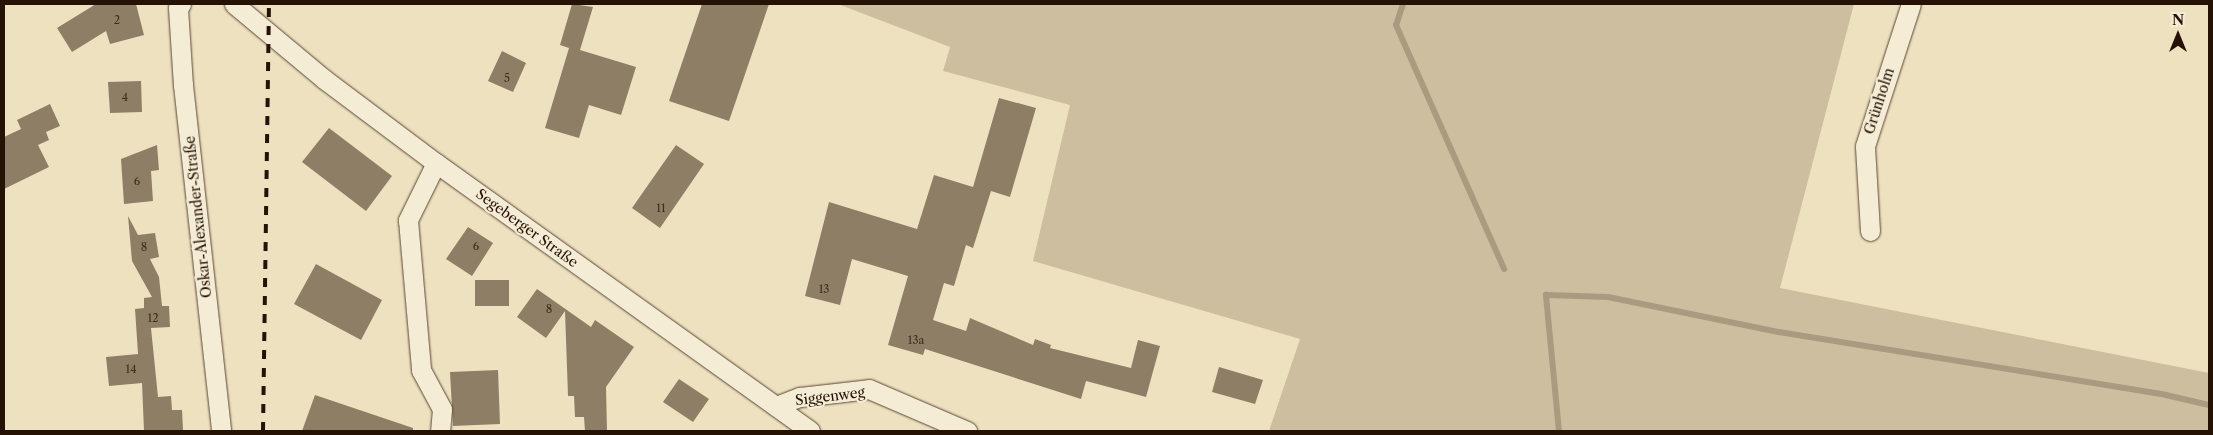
<!DOCTYPE html>
<html>
<head>
<meta charset="utf-8">
<style>
	body { margin:0 }
	#map { position:relative; width:2213px; height:435px; overflow:hidden; background:#eee1bf; font-family:"Libre Caslon Text",serif }
	div>[style] { position:absolute }
	.green>* { inset:0; background:#ccbe9f }
	.stream>* { height:6px; margin:-3px; padding:0 3px; transform-origin:3px; border-radius:3px; background:#aa9b80 }
	.building>* { inset:0; background:#8e7e66 }
	.roads { filter:drop-shadow(0 0 1px #584634) drop-shadow(0 0 1px #584634) }
	.minor>* { height:19px; margin:-9.5px; padding:0 9.5px; transform-origin:9.5px; border-radius:9.5px; background:#f4ecd5 }
	.rail>* { height:4px; margin-top:-2px; transform-origin:0; background:repeating-linear-gradient(90deg,#261205 0 9px,transparent 0 18px) }
	span { translate:-50% -50%; white-space:nowrap; text-align:center; line-height:1.15; -webkit-text-stroke:4.5px #f4ecd5; paint-order:stroke }
	.number-label { font-size:11px; color:#402d1d }
	.number-label span { -webkit-text-stroke-width:0 }
	.street-label { font-size:14px; color:#261205 }
	.frame { position:absolute; inset:0; border:5px solid #261205; pointer-events:none }
	.north { position:absolute; left:2153px; top:10px; width:50px; height:50px; -webkit-text-stroke:4px #f4ecd5; paint-order:stroke; rotate:0deg; font-size:14px; font-weight:700; line-height:20px; text-align:center; color:#261205 }
	.north::after { content:''; display:block; margin:auto; width:18px; height:22px; background:#261205; clip-path:polygon(50% 0,100% 100%,50% 72%,0 100%) }
</style>
</head>
<body>
<div id="map">
	<div class="green">
		<div style="clip-path:polygon(838px 4px,1854px 4px,1780px 288px,2209px 373px,2209px 431px,1269px 431px,1300px 339px,1033px 261px,1070px 105px,943px 71px,950px 47px)"></div>
	</div>
	<div class="stream">
		<div style="left:1403px;top:4px;width:22px;rotate:108deg"></div>
		<div style="left:1396px;top:25px;width:267px;rotate:66.1deg"></div>
		<div style="left:1559px;top:431px;width:137px;rotate:-95.5deg"></div>
		<div style="left:1546px;top:295px;width:62px;rotate:1.8deg"></div>
		<div style="left:1608px;top:297px;width:175px;rotate:11.6deg"></div>
		<div style="left:1779px;top:332px;width:392px;rotate:9.2deg"></div>
		<div style="left:2166px;top:395px;width:44px;rotate:13.1deg"></div>
	</div>
	<div class="building">
		<div style="clip-path:polygon(96px 4px,136px 4px,144px 35px,110px 44px,106px 31px,72px 52px,57px 28px)"></div>
		<div style="clip-path:polygon(572px 4px,593px 7px,580px 50px,636px 67px,621px 115px,589px 105px,579px 138px,545px 128px,569px 48px,560px 45px)"></div>
		<div style="clip-path:polygon(702px 4px,769px 4px,729px 121px,669px 101px)"></div>
		<div style="clip-path:polygon(502px 51px,526px 63px,513px 92px,488px 81px)"></div>
		<div style="clip-path:polygon(141px 81px,142px 112px,110px 113px,108px 82px)"></div>
		<div style="clip-path:polygon(999px 98px,1036px 108px,1010px 197px,991px 191px,973px 248px,966px 245px,954px 286px,944px 283px,933px 320px,966px 331px,970px 318px,1033px 345px,1035px 339px,1051px 345px,1050px 348px,1131px 368px,1138px 340px,1160px 346px,1146px 397px,1086px 381px,1081px 399px,925px 349px,923px 355px,888px 345px,908px 276px,852px 259px,840px 305px,805px 296px,829px 202px,917px 229px,934px 175px,973px 187px)"></div>
		<div style="clip-path:polygon(50px 104px,60px 126px,46px 132px,49px 140px,38px 145px,49px 167px,4px 189px,4px 137px,21px 129px,17px 120px)"></div>
		<div style="clip-path:polygon(329px 128px,392px 176px,366px 211px,302px 162px)"></div>
		<div style="clip-path:polygon(157px 145px,159px 170px,151px 171px,153px 201px,124px 204px,121px 159px)"></div>
		<div style="clip-path:polygon(676px 145px,704px 164px,660px 228px,632px 208px)"></div>
		<div style="clip-path:polygon(128px 216px,138px 235px,155px 233px,159px 257px,150px 259px,159px 277px,162px 306px,169px 306px,170px 327px,151px 328px,158px 397px,171px 396px,172px 410px,182px 410px,183px 430px,144px 431px,142px 383px,109px 386px,106px 357px,138px 354px,135px 309px,144px 308px,144px 298px,152px 297px,132px 261px)"></div>
		<div style="clip-path:polygon(468px 227px,493px 243px,472px 276px,446px 259px)"></div>
		<div style="clip-path:polygon(316px 264px,382px 300px,361px 340px,294px 304px)"></div>
		<div style="clip-path:polygon(475px 280px,509px 280px,509px 306px,475px 306px)"></div>
		<div style="clip-path:polygon(537px 289px,591px 327px,595px 320px,634px 347px,606px 387px,607px 431px,585px 431px,584px 417px,575px 417px,574px 396px,568px 396px,565px 311px,546px 338px,517px 317px)"></div>
		<div style="clip-path:polygon(1219px 367px,1263px 380px,1255px 404px,1212px 392px)"></div>
		<div style="clip-path:polygon(498px 370px,500px 424px,453px 426px,450px 372px)"></div>
		<div style="clip-path:polygon(679px 379px,709px 399px,693px 422px,663px 402px)"></div>
		<div style="clip-path:polygon(315px 395px,413px 428px,413px 431px,302px 431px)"></div>
	</div>
	<div class="roads">
		<div class="minor">
			<div style="left:181px;top:4px;width:5px;rotate:127deg"></div>
			<div style="left:178px;top:8px;width:77px;rotate:86.3deg"></div>
			<div style="left:183px;top:85px;width:348px;rotate:83.7deg"></div>
			<div style="left:234px;top:4px;width:117px;rotate:39.8deg"></div>
			<div style="left:324px;top:79px;width:140px;rotate:36.9deg"></div>
			<div style="left:436px;top:163px;width:460px;rotate:35.6deg"></div>
			<div style="left:436px;top:163px;width:64px;rotate:116.2deg"></div>
			<div style="left:408px;top:220px;width:151px;rotate:85deg"></div>
			<div style="left:421px;top:370px;width:44px;rotate:61.7deg"></div>
			<div style="left:442px;top:409px;width:22px;rotate:95deg"></div>
			<div style="left:1870px;top:231px;width:85px;rotate:-93.4deg"></div>
			<div style="left:1865px;top:146px;width:149px;rotate:-72.1deg"></div>
			<div style="left:776px;top:406px;width:26px;rotate:-21deg"></div>
			<div style="left:800px;top:397px;width:69px;rotate:-6.6deg"></div>
			<div style="left:869px;top:389px;width:107px;rotate:23.2deg"></div>
		</div>
	</div>
	<div class="rail">
		<div style="left:263px;top:431px;width:427px;rotate:-89.2deg"></div>
	</div>
	<div class="number-label">
		<span style="left:117px;top:20px">2</span>
		<span style="left:507px;top:78px">5</span>
		<span style="left:125px;top:97px">4</span>
		<span style="left:137px;top:181px">6</span>
		<span style="left:661px;top:208px">11</span>
		<span style="left:476px;top:246px">6</span>
		<span style="left:144px;top:247px">8</span>
		<span style="left:824px;top:289px">13</span>
		<span style="left:549px;top:309px">8</span>
		<span style="left:153px;top:318px">12</span>
		<span style="left:916px;top:340px">13a</span>
		<span style="left:131px;top:369px">14</span>
	</div>
	<div class="street-label">
		<span style="left:1879px;top:101px;rotate:-72deg">Grünholm</span>
		<span style="left:198px;top:217px;rotate:-96deg">Oskar-Alexander-Straße</span>
		<span style="left:527px;top:228px;rotate:36deg">Segeberger Straße</span>
		<span style="left:830px;top:396px;rotate:-7deg">Siggenweg</span>
	</div>
	<div class="frame"></div>
	<div class="north">N</div>
</div>
</body>
</html>
